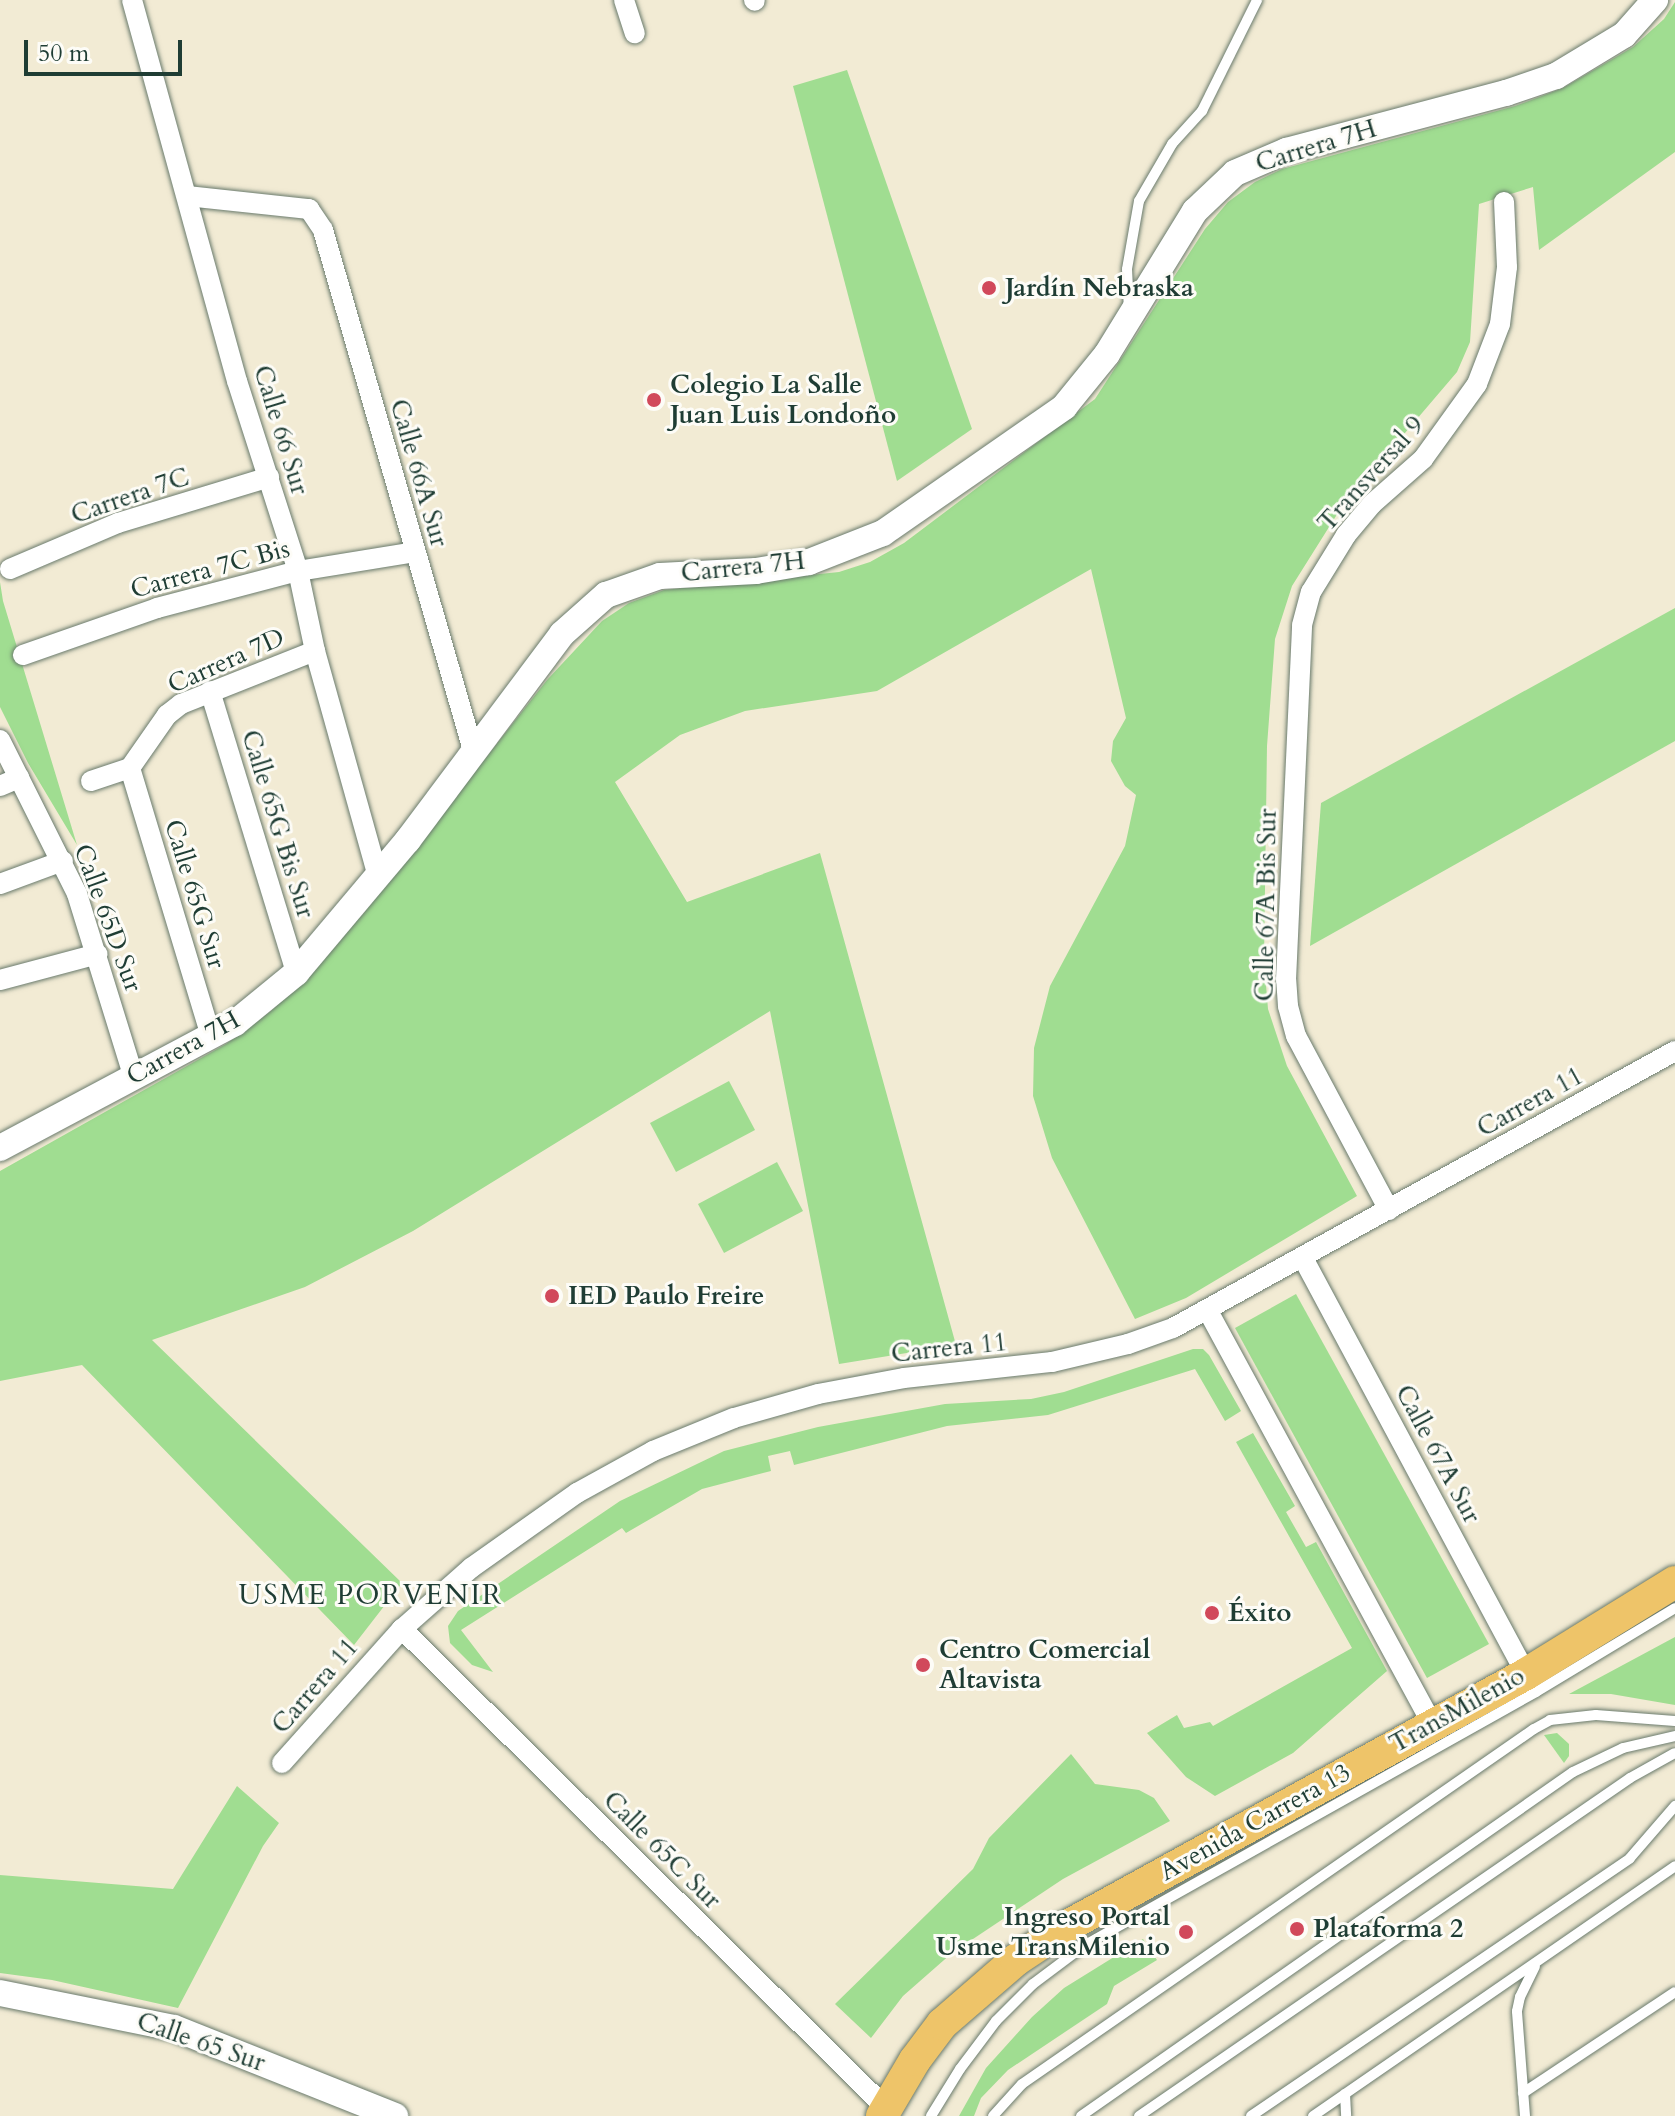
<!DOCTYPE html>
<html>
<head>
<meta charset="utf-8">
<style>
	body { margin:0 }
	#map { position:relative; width:1675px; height:2116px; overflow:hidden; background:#f2ebd4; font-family:Cardo,serif }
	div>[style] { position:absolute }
	.green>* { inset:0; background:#a0dd91 }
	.roads { filter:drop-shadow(0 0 2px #697a6c) drop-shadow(0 0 2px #697a6c) }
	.service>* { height:10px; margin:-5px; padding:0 5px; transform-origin:5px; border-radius:5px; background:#fff }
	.minor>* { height:20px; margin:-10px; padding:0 10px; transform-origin:10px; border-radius:10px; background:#fff }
	.tertiary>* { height:26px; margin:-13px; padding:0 13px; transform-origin:13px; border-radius:13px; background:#fff }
	.primary>* { height:32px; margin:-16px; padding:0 16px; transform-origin:16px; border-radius:16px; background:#eec469 }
	.dots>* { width:22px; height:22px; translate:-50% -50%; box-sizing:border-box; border:4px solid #fdfcf7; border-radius:50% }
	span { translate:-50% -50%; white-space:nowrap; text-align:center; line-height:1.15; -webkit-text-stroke:6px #fdfcf7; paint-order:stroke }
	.street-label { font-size:26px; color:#1f3d34 }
	.poi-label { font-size:26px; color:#1f3d34; font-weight:700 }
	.left { translate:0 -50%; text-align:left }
	.right { translate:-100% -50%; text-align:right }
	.neighbourhood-label { font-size:28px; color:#1f3d34; letter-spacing:2px }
	.scale { position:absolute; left:24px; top:40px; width:158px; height:36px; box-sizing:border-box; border:4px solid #1f3d34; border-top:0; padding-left:10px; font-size:24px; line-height:28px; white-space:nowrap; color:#1f3d34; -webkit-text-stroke:6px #fdfcf7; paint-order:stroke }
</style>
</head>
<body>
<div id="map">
	<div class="green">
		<div style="clip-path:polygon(1675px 2px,1675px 152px,1539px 250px,1533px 187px,1479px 204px,1470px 342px,1457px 372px,1341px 508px,1292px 586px,1275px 639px,1267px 746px,1264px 961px,1268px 1009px,1287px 1066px,1357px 1196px,1186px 1298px,1135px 1319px,1052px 1158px,1033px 1096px,1034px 1048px,1050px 986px,1125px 846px,1136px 795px,1125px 786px,1111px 761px,1113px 741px,1126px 718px,1091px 569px,877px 691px,745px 711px,680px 735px,615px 782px,687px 902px,820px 853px,956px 1345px,839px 1364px,770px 1011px,413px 1231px,305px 1287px,152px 1340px,402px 1583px,354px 1645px,82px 1365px,0 1381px,0 1171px,226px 1044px,271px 1011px,363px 914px,547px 680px,602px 621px,629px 603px,664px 590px,839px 572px,870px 562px,904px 543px,1095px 399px,1205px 229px,1228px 202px,1255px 182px,1282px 169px,1515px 106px,1563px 88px,1633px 47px,1664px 19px)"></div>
		<div style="clip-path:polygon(847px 70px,972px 429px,897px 481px,793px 86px)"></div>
		<div style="clip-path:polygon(0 582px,3px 601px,77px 845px,28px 763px,0 707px)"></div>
		<div style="clip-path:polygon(1675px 608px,1675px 741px,1310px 946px,1321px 803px)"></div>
		<div style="clip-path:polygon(729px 1081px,755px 1130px,676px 1172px,650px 1123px)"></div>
		<div style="clip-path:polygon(777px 1162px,803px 1211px,724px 1253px,698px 1204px)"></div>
		<div style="clip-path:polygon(1296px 1294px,1489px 1644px,1427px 1678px,1235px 1328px)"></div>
		<div style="clip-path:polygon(1193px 1349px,1203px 1349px,1209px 1355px,1241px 1411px,1225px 1421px,1195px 1369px,1048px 1415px,947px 1426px,794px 1465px,790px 1451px,768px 1456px,771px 1471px,702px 1489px,626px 1533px,622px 1528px,461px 1630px,493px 1672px,472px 1665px,450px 1643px,448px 1626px,458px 1611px,620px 1501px,724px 1451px,818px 1427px,945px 1404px,1031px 1399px,1064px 1392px)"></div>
		<div style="clip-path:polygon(1253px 1433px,1295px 1506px,1286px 1512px,1306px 1547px,1316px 1542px,1387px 1671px,1293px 1753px,1215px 1796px,1186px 1777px,1147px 1733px,1177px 1715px,1184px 1728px,1210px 1722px,1213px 1726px,1352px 1648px,1236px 1442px)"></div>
		<div style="clip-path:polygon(1675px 1637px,1675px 1705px,1611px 1694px,1569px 1694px)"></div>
		<div style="clip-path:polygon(1557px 1733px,1569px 1744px,1569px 1756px,1564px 1763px,1544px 1735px)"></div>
		<div style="clip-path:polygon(1071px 1754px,1095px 1784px,1139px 1790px,1154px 1798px,1170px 1821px,1063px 1879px,952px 1953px,903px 1996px,871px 2038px,835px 2004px,973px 1869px,989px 1838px)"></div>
		<div style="clip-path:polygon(237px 1786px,279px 1823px,263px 1846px,178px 2008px,52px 1980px,0 1973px,0 1875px,173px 1889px)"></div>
		<div style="clip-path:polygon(1143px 1939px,1157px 1960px,1114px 1986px,1107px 2004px,1008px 2070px,981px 2098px,974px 2116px,959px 2116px,986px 2068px,1032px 2017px,1064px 1988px)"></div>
	</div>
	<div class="roads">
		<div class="service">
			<div style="left:1129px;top:311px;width:42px;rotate:-92.7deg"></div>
			<div style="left:1127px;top:269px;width:69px;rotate:-80deg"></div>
			<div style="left:1139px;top:201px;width:66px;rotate:-59.9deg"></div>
			<div style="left:1172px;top:144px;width:45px;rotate:-47.7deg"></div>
			<div style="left:1202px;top:111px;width:124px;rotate:-63.6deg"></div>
			<div style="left:1523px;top:2093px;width:182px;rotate:-33.6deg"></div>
			<div style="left:1345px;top:2094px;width:22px;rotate:87deg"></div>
			<div style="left:931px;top:2116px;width:55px;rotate:-58.3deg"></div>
			<div style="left:960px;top:2069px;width:60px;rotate:-53.1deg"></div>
			<div style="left:996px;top:2021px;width:52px;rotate:-45deg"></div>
			<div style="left:1033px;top:1984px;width:65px;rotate:-36.9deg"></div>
			<div style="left:1085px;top:1945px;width:517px;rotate:-29.29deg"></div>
			<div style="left:1536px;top:1692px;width:162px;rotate:-31.1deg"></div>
			<div style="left:993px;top:2116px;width:43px;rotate:-47.8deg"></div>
			<div style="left:1022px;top:2084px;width:623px;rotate:-34.74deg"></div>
			<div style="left:1534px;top:1729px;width:18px;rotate:-29deg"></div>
			<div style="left:1550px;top:1720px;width:46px;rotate:-6.2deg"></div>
			<div style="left:1596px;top:1715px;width:79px;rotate:4.3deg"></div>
			<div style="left:1081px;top:2116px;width:600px;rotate:-34.96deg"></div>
			<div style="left:1573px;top:1772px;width:55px;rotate:-25.6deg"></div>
			<div style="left:1623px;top:1748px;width:53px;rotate:-13deg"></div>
			<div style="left:1139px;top:2116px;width:596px;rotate:-34.54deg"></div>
			<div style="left:1630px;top:1778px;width:51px;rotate:-29.1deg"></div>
			<div style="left:1251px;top:2116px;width:458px;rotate:-34.2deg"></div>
			<div style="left:1630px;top:1858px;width:69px;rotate:-49.1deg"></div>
			<div style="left:1313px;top:2116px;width:440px;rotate:-34.6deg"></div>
			<div style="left:1525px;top:2116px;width:105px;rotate:-94.4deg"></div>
			<div style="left:1517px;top:2011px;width:14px;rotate:-78deg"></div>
			<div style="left:1520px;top:1997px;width:34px;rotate:-64deg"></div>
		</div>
		<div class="minor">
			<div style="left:132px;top:0;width:395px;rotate:74.6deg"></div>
			<div style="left:237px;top:381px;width:200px;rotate:72.2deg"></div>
			<div style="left:298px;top:571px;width:82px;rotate:78deg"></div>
			<div style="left:315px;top:651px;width:234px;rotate:74.4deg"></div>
			<div style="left:624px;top:0;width:35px;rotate:72deg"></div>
			<div style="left:754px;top:0;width:1px;rotate:45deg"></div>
			<div style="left:187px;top:196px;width:123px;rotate:6.1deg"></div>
			<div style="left:309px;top:209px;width:25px;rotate:56deg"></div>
			<div style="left:323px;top:230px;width:545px;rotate:73.92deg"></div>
			<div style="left:10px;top:569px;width:117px;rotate:-23.1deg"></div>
			<div style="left:118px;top:523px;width:158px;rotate:-16.9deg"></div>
			<div style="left:23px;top:655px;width:142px;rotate:-19.3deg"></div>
			<div style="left:157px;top:608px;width:146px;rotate:-14.7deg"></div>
			<div style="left:298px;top:571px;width:119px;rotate:-9.2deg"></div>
			<div style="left:210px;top:691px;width:295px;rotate:73deg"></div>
			<div style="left:0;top:740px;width:172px;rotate:63.4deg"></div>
			<div style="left:77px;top:894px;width:189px;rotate:72.8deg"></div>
			<div style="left:130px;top:768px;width:280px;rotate:73.2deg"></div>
			<div style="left:91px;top:781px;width:41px;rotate:-18.4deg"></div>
			<div style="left:130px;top:768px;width:65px;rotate:-55.1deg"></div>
			<div style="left:167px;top:715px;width:18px;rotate:-38deg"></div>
			<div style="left:181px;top:704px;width:144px;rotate:-21.6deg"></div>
			<div style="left:0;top:786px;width:21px;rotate:-23deg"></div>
			<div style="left:0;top:884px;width:67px;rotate:-20.1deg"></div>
			<div style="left:0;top:980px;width:101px;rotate:-14.9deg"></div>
			<div style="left:1389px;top:1210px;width:197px;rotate:-118.1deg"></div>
			<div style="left:1296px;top:1036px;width:31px;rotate:-105deg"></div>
			<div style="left:1288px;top:1006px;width:26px;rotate:-94deg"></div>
			<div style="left:1286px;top:980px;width:355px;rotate:-87.4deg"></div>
			<div style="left:1302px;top:625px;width:34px;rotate:-75deg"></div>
			<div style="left:1311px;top:592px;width:67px;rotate:-58.4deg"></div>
			<div style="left:1346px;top:535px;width:40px;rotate:-50deg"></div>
			<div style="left:1372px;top:504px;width:68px;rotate:-41.4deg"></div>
			<div style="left:1423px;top:459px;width:92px;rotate:-54.2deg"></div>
			<div style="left:1477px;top:384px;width:64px;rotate:-69deg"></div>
			<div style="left:1500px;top:324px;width:57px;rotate:-83deg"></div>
			<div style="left:1507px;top:267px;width:65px;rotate:-92.6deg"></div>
			<div style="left:1303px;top:1258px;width:472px;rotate:61.8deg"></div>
			<div style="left:1208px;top:1311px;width:471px;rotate:61.5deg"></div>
			<div style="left:402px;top:1629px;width:681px;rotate:44.7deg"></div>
			<div style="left:282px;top:1763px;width:180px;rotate:-48.2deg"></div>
			<div style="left:402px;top:1629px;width:92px;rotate:-41.5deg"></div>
			<div style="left:471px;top:1568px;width:130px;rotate:-35.3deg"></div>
			<div style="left:577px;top:1493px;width:87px;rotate:-28.9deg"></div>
			<div style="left:653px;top:1451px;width:87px;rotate:-22.2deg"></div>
			<div style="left:734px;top:1418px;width:87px;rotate:-15.9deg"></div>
			<div style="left:818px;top:1394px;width:87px;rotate:-10.5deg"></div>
			<div style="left:904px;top:1378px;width:149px;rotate:-6.2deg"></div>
			<div style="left:1052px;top:1362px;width:78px;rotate:-13.3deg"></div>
			<div style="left:1128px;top:1344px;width:48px;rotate:-19.6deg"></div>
			<div style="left:1173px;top:1328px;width:573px;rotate:-28.89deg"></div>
		</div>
		<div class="tertiary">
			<div style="left:0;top:1148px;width:266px;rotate:-28deg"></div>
			<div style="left:235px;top:1023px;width:79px;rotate:-39.3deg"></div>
			<div style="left:296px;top:973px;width:174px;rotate:-49.9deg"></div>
			<div style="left:408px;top:840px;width:257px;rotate:-53.2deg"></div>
			<div style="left:562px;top:634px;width:59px;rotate:-41.6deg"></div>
			<div style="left:606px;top:595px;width:57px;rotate:-19.4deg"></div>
			<div style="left:660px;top:576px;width:96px;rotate:-3deg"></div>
			<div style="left:756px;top:571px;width:54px;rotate:-9.6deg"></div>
			<div style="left:809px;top:562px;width:79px;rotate:-21.4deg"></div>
			<div style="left:883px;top:533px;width:221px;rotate:-34.8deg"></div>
			<div style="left:1064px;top:407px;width:68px;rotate:-50.9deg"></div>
			<div style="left:1107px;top:354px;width:168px;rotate:-58.4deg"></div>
			<div style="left:1195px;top:211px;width:55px;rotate:-43.5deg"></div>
			<div style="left:1235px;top:173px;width:56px;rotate:-23.3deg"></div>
			<div style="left:1286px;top:151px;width:228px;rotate:-14.8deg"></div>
			<div style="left:1506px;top:93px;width:53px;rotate:-18.8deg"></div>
			<div style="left:1556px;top:76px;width:79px;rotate:-31.1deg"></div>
			<div style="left:1624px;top:35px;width:47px;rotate:-48.5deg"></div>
			<div style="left:0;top:1993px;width:177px;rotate:11.4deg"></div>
			<div style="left:174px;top:2028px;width:238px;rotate:21.7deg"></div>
		</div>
		<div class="primary">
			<div style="left:882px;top:2116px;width:65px;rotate:-59.5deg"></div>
			<div style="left:915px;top:2060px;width:45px;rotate:-53.1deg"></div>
			<div style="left:942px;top:2024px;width:98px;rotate:-40.9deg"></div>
			<div style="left:1016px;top:1960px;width:58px;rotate:-33.7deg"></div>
			<div style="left:1064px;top:1928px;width:527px;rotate:-28.8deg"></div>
			<div style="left:1526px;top:1674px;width:175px;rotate:-31.7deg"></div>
		</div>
	</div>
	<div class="dots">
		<div style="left:989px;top:288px;background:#d1495b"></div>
		<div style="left:654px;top:400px;background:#d1495b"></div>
		<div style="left:552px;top:1296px;background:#d1495b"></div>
		<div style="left:1212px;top:1613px;background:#d1495b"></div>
		<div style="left:923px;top:1665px;background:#d1495b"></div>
		<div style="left:1297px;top:1929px;background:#d1495b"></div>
		<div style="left:1186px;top:1932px;background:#d1495b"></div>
	</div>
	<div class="street-label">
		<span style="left:1316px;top:146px;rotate:-17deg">Carrera 7H</span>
		<span style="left:281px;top:430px;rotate:73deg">Calle 66 Sur</span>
		<span style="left:419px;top:473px;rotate:74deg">Calle 66A Sur</span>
		<span style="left:1371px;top:474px;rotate:-48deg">Transversal 9</span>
		<span style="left:130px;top:496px;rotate:-19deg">Carrera 7C</span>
		<span style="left:743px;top:567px;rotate:-6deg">Carrera 7H</span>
		<span style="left:210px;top:569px;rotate:-15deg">Carrera 7C Bis</span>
		<span style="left:226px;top:661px;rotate:-24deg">Carrera 7D</span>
		<span style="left:278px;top:824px;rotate:73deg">Calle 65G Bis Sur</span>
		<span style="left:195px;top:894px;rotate:73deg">Calle 65G Sur</span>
		<span style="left:1266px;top:905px;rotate:-89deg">Calle 67A Bis Sur</span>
		<span style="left:108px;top:918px;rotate:70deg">Calle 65D Sur</span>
		<span style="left:183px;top:1048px;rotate:-29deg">Carrera 7H</span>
		<span style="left:1530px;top:1102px;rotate:-29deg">Carrera 11</span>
		<span style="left:949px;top:1348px;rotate:-6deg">Carrera 11</span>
		<span style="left:1438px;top:1454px;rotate:62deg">Calle 67A Sur</span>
		<span style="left:315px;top:1686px;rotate:-49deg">Carrera 11</span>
		<span style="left:1457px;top:1710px;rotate:-29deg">TransMilenio</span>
		<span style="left:1255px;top:1822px;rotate:-29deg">Avenida Carrera 13</span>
		<span style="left:662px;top:1850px;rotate:45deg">Calle 65C Sur</span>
		<span style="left:201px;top:2042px;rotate:19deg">Calle 65 Sur</span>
	</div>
	<div class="poi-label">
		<span class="left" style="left:1005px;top:288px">Jardín Nebraska</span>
		<span class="left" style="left:670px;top:400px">Colegio La Salle<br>Juan Luis Londoño</span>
		<span class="left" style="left:568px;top:1296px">IED Paulo Freire</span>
		<span class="left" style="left:1228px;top:1613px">Éxito</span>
		<span class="left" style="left:939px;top:1665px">Centro Comercial<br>Altavista</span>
		<span class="right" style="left:1170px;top:1932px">Ingreso Portal<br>Usme TransMilenio</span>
		<span class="left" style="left:1313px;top:1929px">Plataforma 2</span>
	</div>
	<div class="neighbourhood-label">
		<span style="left:371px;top:1595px">USME PORVENIR</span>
	</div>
	<div class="scale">50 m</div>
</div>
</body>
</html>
